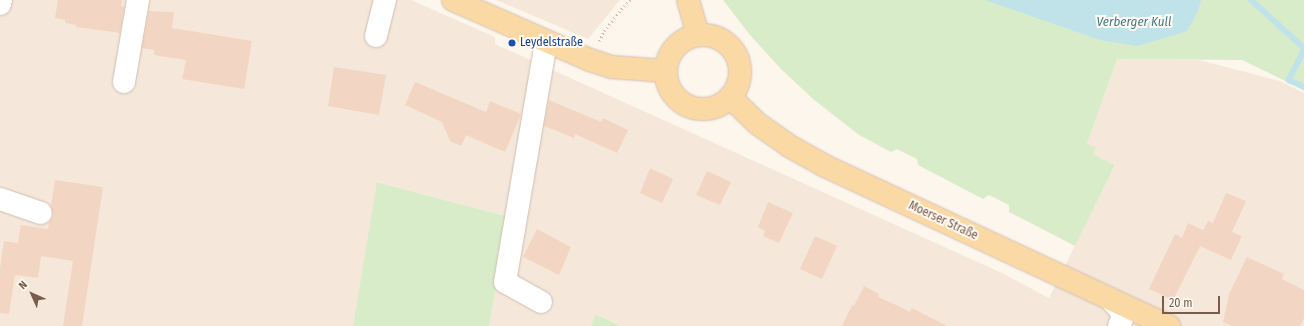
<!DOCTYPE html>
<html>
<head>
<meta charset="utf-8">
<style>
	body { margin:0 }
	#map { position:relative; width:1304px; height:326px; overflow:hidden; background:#fdf6ec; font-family:"Fira Sans Condensed",sans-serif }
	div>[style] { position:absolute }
	.residential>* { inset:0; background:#f5e8da }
	.green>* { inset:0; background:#d8ecc9 }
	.water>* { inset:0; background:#bfe3e8 }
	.stream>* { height:6px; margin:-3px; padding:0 3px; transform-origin:3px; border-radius:3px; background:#bfe3e8 }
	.building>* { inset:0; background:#f3d5c3 }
	.path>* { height:2.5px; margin-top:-1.25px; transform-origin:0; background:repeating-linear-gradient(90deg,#d9b8a5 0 1px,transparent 0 4px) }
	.roads { filter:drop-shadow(0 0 1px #d1beb0) drop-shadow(0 0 1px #d1beb0) }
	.minor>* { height:22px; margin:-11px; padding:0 11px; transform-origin:11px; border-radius:11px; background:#fff }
	.major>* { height:22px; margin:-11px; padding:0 11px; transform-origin:11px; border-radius:11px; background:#fbd9a5 }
	.major>.ring { margin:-11px; padding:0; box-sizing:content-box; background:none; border:22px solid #fbd9a5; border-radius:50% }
	.dots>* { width:11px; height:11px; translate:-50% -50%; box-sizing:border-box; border:2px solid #fffaf3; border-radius:50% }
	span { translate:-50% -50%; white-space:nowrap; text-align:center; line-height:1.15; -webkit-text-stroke:4px #fffaf3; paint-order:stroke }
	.transit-label { font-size:12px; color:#164399 }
	.left { translate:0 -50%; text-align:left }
	.street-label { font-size:12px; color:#7a5c4d }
	.water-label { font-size:13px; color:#437c86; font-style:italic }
	.north { position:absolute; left:12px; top:274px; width:40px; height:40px; -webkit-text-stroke:3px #fffaf3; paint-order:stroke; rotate:315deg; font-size:11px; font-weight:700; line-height:16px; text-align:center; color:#7a5c4d }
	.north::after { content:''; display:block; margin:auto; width:14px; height:18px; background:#7a5c4d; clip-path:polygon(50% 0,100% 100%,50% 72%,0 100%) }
	.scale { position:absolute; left:1162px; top:296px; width:58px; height:18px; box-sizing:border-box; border:2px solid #7a5c4d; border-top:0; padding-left:5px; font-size:12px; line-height:14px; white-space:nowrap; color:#7a5c4d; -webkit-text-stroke:3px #fffaf3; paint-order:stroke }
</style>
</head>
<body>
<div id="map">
	<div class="residential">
		<div style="clip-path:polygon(0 0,411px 0,495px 37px,495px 44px,1002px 273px,1049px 298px,1115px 165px,1093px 154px,1087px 144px,1117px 59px,1199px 60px,1280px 81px,1304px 93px,1304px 326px,621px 326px,597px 314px,591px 326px,489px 326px,509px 217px,378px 182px,353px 326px,0 326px)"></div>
		<div style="clip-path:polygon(496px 0,620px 0,588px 39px)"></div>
	</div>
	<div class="green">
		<div style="clip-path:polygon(723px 0,1304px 0,1304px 90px,1242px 60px,1117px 59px,1087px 144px,1096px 147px,1093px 154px,1115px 165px,1075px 246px,1009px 212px,1009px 205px,989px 195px,983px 199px,918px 165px,917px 159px,897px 149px,891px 152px,859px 135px,813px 99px,780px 68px,750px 35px)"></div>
		<div style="clip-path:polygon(377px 182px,509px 217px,489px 326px,353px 326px)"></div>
		<div style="clip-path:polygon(596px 314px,621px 326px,591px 326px)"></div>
	</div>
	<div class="water">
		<div style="clip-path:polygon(985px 0,1201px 0,1198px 11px,1187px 31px,1138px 46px,1100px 40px)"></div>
	</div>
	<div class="stream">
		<div style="left:1251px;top:0;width:72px;rotate:42.2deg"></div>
		<div style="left:1304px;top:50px;width:34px;rotate:117deg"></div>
		<div style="left:1289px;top:80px;width:17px;rotate:25deg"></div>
	</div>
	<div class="building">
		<div style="clip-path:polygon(58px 0,122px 0,121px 6px,124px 7px,120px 33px,76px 27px,76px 25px,65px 23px,65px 20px,55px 18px)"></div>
		<div style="clip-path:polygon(149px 11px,174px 12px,172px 28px,252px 41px,244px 89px,182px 79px,186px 60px,154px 55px,154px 50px,142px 48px)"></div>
		<div style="clip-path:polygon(334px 67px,386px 75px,379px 115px,328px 106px)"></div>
		<div style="clip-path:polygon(415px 82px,486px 112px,490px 101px,521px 114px,505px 152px,466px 135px,461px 146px,450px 141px,442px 122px,405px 105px)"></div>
		<div style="clip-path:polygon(549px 100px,601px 122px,603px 118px,628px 130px,617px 153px,575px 134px,574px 138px,544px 126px)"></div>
		<div style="clip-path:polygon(650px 168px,673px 179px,662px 203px,640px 193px)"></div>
		<div style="clip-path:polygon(707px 171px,731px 182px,720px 205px,696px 195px)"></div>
		<div style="clip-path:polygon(55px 180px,103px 187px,82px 326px,63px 326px,73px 261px,41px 256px,38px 278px,15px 275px,9px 314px,0 313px,0 268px,4px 241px,18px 243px,21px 225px,48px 229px,49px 222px,53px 217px,51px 206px)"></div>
		<div style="clip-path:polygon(1226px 193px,1246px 201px,1232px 232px,1242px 236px,1231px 260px,1200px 246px,1173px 300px,1149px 289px,1175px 234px,1182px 238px,1188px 223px,1203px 230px,1208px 221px,1213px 223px)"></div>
		<div style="clip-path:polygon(768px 202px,793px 213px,779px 243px,763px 236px,765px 231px,758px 227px)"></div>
		<div style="clip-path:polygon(537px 229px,571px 247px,559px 275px,523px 257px)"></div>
		<div style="clip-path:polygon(815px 236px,837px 246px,822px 279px,800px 269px)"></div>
		<div style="clip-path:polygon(1247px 257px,1284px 274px,1282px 279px,1304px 290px,1304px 318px,1300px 326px,1233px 326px,1223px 322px,1229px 294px)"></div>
		<div style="clip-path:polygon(864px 286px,879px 294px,878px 297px,894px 304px,910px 312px,912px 308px,947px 326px,842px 326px,852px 305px,854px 306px)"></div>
	</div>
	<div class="path">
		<div style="left:599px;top:41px;width:11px;rotate:-63deg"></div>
		<div style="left:604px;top:31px;width:28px;rotate:-52deg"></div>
		<div style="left:621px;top:9px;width:13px;rotate:-45deg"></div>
	</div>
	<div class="roads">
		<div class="minor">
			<div style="left:0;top:4px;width:4px;rotate:-76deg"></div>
			<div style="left:376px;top:36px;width:37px;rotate:-76deg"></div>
			<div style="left:124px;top:82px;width:83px;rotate:-80.3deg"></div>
			<div style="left:0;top:199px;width:43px;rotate:18.9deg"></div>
			<div style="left:1110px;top:299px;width:16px;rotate:47deg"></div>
			<div style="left:1121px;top:311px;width:6px;rotate:72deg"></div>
			<div style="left:1123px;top:317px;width:10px;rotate:114deg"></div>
			<div style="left:541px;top:302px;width:41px;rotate:-150.9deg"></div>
			<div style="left:505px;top:282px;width:244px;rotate:-80.3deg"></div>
		</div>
		<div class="major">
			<div style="left:453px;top:0;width:150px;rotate:23.7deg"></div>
			<div style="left:590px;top:60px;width:23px;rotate:18deg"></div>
			<div style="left:612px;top:67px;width:54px;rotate:4.2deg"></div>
			<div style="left:688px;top:0;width:36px;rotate:74deg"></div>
			<div class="ring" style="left:666px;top:35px;width:52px;height:52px"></div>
			<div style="left:730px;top:97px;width:39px;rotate:44deg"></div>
			<div style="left:758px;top:124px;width:38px;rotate:35deg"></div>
			<div style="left:789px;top:146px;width:39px;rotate:29deg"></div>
			<div style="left:823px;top:165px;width:382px;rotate:25deg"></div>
		</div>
	</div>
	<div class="dots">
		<div style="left:512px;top:43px;background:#1a4fb4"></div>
	</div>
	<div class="transit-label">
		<span class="left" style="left:520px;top:43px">Leydelstraße</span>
	</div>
	<div class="street-label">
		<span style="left:943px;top:221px;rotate:25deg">Moerser Straße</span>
	</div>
	<div class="water-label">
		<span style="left:1134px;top:22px">Verberger Kull</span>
	</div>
	<div class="north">N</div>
	<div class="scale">20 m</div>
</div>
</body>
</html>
